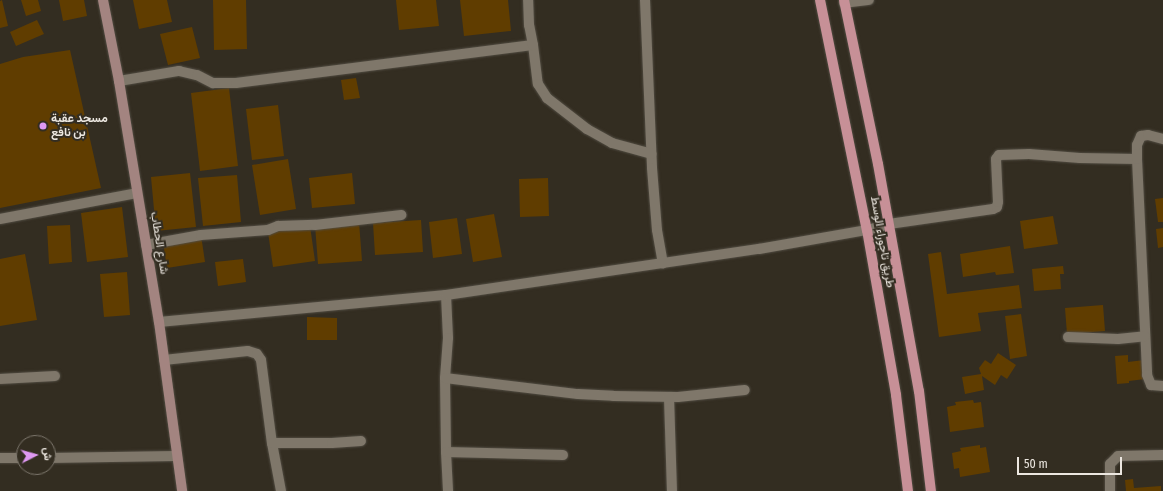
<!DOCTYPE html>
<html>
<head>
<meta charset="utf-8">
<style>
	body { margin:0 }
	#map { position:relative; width:1163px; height:491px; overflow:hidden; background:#332d21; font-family:"Fira Sans Condensed",Vazirmatn,sans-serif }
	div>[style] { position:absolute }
	.building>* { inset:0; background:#603d00 }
	.roads { filter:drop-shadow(0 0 1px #514c42) drop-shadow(0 0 1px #514c42) }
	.street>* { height:10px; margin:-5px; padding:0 5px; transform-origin:5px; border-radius:5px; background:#7f776a }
	.secondary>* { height:10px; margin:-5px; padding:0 5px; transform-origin:5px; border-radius:5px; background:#a38480 }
	.primary>* { height:10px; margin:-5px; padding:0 5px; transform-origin:5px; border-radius:5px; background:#c79097 }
	.dots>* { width:11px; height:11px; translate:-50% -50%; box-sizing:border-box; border:2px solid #332d21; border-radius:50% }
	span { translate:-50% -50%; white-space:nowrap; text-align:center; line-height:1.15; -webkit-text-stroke:4px #332d21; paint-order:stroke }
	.poi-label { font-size:12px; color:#ece7e0; font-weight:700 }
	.left { translate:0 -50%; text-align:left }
	.street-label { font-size:12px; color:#ece7e0 }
	.north { position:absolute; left:16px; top:435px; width:40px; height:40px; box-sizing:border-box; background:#332d21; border:1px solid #7d776d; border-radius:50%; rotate:84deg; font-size:11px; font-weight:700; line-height:16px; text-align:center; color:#ece7e0 }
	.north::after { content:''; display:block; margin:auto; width:14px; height:18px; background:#de98f2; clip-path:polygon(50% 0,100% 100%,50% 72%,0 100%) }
	.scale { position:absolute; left:1017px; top:457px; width:105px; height:18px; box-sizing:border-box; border:2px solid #ece7e0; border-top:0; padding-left:5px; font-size:12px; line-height:14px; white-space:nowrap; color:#ece7e0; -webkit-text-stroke:3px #332d21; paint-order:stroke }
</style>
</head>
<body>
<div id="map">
	<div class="building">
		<div style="clip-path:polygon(2px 0,8px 26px,0 28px,0 1px)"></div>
		<div style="clip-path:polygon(21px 0,38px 0,41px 11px,26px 16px)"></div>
		<div style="clip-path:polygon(59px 0,84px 0,87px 16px,63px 21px)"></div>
		<div style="clip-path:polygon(133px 0,167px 0,172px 22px,139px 29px)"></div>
		<div style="clip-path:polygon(213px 0,246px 0,247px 49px,214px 50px)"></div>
		<div style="clip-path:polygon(396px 0,436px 0,439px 26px,399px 30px)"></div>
		<div style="clip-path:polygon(460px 0,508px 0,511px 31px,464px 36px)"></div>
		<div style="clip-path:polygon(37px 20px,44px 34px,16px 46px,10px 32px)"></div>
		<div style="clip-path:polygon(192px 27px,200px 58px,168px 65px,160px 34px)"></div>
		<div style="clip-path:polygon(70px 50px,101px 188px,0 208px,0 64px,23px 57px)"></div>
		<div style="clip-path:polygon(356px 78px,360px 98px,344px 100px,341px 80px)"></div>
		<div style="clip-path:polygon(229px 88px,238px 166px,200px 171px,191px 93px)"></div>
		<div style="clip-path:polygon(278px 105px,284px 156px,252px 160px,246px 109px)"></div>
		<div style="clip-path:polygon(288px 159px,296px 209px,260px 215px,252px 165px)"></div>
		<div style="clip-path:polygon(190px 173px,196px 227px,156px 231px,151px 177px)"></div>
		<div style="clip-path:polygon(352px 173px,355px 204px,312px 208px,309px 178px)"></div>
		<div style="clip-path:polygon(237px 175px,241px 222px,203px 226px,198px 178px)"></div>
		<div style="clip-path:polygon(548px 178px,549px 216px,520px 217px,519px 179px)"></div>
		<div style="clip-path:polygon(1163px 198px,1163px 222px,1158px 222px,1155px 199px)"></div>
		<div style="clip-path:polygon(122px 207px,128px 257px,87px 262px,81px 213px)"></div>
		<div style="clip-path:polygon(494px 214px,502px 257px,473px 262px,466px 219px)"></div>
		<div style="clip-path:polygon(1053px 216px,1058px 244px,1024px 249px,1020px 221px)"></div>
		<div style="clip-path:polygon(457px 218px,462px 254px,433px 258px,429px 222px)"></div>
		<div style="clip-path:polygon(421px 220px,423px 252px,375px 255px,373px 223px)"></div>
		<div style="clip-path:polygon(359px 222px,362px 261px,318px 264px,315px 225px)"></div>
		<div style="clip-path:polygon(70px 225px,72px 262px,49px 264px,47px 226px)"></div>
		<div style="clip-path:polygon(310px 226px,315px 261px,273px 267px,268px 232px)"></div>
		<div style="clip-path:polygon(1163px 228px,1163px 247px,1158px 248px,1156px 229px)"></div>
		<div style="clip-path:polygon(201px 235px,205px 262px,167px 268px,163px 242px)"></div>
		<div style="clip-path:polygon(1010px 246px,1014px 273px,996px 275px,995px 272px,963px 277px,960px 254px)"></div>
		<div style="clip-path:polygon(941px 252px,947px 294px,1019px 285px,1022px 308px,978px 313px,981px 331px,939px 337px,928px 254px)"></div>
		<div style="clip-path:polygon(25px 254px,37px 320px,0 326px,0 259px)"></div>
		<div style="clip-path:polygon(243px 259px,246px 282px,218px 286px,215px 262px)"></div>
		<div style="clip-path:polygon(1063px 266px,1064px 274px,1060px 274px,1061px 289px,1034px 291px,1032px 269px)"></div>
		<div style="clip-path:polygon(127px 272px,130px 315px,104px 317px,100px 274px)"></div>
		<div style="clip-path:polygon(1103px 305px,1105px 331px,1067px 334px,1065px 308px)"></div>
		<div style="clip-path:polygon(1021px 314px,1027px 356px,1010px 359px,1005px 316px)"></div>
		<div style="clip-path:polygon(307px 317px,337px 318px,337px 340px,307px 340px)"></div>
		<div style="clip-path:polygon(998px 353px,1016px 365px,1007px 379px,1001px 375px,995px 385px,982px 376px,984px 390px,965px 394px,962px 377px,981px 374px,979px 368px,985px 360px,991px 364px)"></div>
		<div style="clip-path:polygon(1128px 355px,1128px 362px,1144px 360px,1145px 379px,1129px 381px,1129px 383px,1117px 384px,1115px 356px)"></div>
		<div style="clip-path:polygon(973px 400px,974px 403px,981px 402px,984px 427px,950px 432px,947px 407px,956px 405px,955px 402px)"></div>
		<div style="clip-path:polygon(980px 445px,980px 448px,986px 447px,990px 472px,960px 477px,959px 468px,954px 469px,952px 453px,961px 451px,960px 448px)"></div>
		<div style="clip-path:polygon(1133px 479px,1134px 488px,1161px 486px,1161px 491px,1126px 491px,1125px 480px)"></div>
	</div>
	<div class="roads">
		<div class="street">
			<div style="left:645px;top:0;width:168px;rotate:87.6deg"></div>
			<div style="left:652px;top:168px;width:62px;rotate:85.4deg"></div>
			<div style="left:657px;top:230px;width:34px;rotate:80deg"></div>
			<div style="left:844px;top:3px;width:25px;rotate:-7deg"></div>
			<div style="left:533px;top:45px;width:39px;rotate:83deg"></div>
			<div style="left:538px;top:84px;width:17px;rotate:57deg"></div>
			<div style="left:547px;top:98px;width:51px;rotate:37.8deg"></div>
			<div style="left:587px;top:129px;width:29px;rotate:29deg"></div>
			<div style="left:612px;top:143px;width:41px;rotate:15.4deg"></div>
			<div style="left:119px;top:81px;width:61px;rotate:-9.5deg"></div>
			<div style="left:179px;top:71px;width:18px;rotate:13deg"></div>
			<div style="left:197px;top:75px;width:18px;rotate:27deg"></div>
			<div style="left:213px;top:83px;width:23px"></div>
			<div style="left:236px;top:83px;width:299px;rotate:-7.3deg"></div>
			<div style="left:533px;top:45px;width:20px;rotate:-101deg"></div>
			<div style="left:529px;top:25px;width:25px;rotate:-92deg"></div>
			<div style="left:1137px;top:159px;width:216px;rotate:87.3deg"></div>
			<div style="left:1147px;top:375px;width:11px;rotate:68deg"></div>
			<div style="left:1151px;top:385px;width:12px;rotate:5deg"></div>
			<div style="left:0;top:219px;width:139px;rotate:-10.7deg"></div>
			<div style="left:146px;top:245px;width:56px;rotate:-10.3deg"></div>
			<div style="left:201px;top:235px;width:67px;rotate:-4.3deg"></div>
			<div style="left:268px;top:230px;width:11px;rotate:-22deg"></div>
			<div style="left:278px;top:226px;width:37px;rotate:-2deg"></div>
			<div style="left:315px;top:225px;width:87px;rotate:-6.6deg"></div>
			<div style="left:446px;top:295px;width:43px;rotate:87.3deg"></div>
			<div style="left:448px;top:338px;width:40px;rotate:94.3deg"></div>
			<div style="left:445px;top:378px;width:74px;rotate:89.2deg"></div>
			<div style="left:446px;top:452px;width:39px;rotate:87deg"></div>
			<div style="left:159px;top:322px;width:288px;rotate:-5.4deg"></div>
			<div style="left:446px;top:295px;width:316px;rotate:-8.4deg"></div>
			<div style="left:759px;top:249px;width:110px;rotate:-10deg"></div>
			<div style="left:867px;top:230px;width:23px;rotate:-15deg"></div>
			<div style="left:889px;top:224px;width:105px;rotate:-8.2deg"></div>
			<div style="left:993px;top:209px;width:4px;rotate:-27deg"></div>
			<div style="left:997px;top:207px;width:5px;rotate:-79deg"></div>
			<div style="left:998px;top:202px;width:43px;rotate:-92.7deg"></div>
			<div style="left:996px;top:159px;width:5px;rotate:-53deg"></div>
			<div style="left:999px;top:155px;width:30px;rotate:-2deg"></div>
			<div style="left:1029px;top:154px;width:51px;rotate:4.5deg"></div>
			<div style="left:1080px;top:158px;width:57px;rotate:1deg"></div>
			<div style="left:1137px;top:159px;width:14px;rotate:-90deg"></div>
			<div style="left:1137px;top:145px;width:10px;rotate:-66deg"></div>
			<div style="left:1141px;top:136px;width:7px;rotate:-8deg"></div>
			<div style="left:1148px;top:135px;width:16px;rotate:15deg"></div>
			<div style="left:1068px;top:337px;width:50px;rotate:2.3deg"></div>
			<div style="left:1118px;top:339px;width:27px;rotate:-6deg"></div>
			<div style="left:164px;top:360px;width:84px;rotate:-6.1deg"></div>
			<div style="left:248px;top:351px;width:9px;rotate:18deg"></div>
			<div style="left:257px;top:354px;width:7px;rotate:56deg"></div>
			<div style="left:261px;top:360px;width:84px;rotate:82.5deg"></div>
			<div style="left:272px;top:443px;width:49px;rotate:79.4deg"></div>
			<div style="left:445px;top:378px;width:134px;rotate:6.9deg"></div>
			<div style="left:578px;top:394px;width:35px;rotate:3deg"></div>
			<div style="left:613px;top:396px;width:65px;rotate:0.9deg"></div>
			<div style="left:678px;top:397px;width:67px;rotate:-6deg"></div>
			<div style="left:0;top:379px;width:55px;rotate:-3.1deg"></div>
			<div style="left:669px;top:397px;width:94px;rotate:88.2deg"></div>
			<div style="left:272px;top:443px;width:60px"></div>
			<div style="left:332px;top:443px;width:29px;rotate:-4deg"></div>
			<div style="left:446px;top:452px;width:117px;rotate:1.5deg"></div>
			<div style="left:0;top:458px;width:24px"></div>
			<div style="left:48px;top:458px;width:128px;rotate:-0.9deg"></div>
			<div style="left:1110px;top:491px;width:27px;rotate:-90deg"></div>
			<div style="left:1110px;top:464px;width:11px;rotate:-45deg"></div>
			<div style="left:1118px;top:456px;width:45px;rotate:-1.3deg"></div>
		</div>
		<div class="secondary">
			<div style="left:103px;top:0;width:83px;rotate:78.8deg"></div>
			<div style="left:119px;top:81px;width:244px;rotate:80.6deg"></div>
			<div style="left:159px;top:322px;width:171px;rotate:82.2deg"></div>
		</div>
		<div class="primary">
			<div style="left:820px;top:0;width:235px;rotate:78.5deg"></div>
			<div style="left:867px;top:230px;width:168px;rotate:80deg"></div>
			<div style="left:896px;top:395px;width:97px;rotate:82.9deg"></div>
			<div style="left:844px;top:0;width:167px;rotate:78.3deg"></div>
			<div style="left:878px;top:164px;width:231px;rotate:79.8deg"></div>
			<div style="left:919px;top:391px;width:101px;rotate:83.2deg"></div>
		</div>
	</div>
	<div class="dots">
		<div style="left:43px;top:126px;background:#de98f2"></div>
	</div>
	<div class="poi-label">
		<span class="left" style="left:51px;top:126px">مسجد عقبة<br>بن نافع</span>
	</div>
	<div class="street-label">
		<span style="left:882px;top:242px;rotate:80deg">طريق تاجوراء الوسط</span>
		<span style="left:159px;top:243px;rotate:81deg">شارع الحطاب</span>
	</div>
	<div class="north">ش</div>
	<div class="scale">50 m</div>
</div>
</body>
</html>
